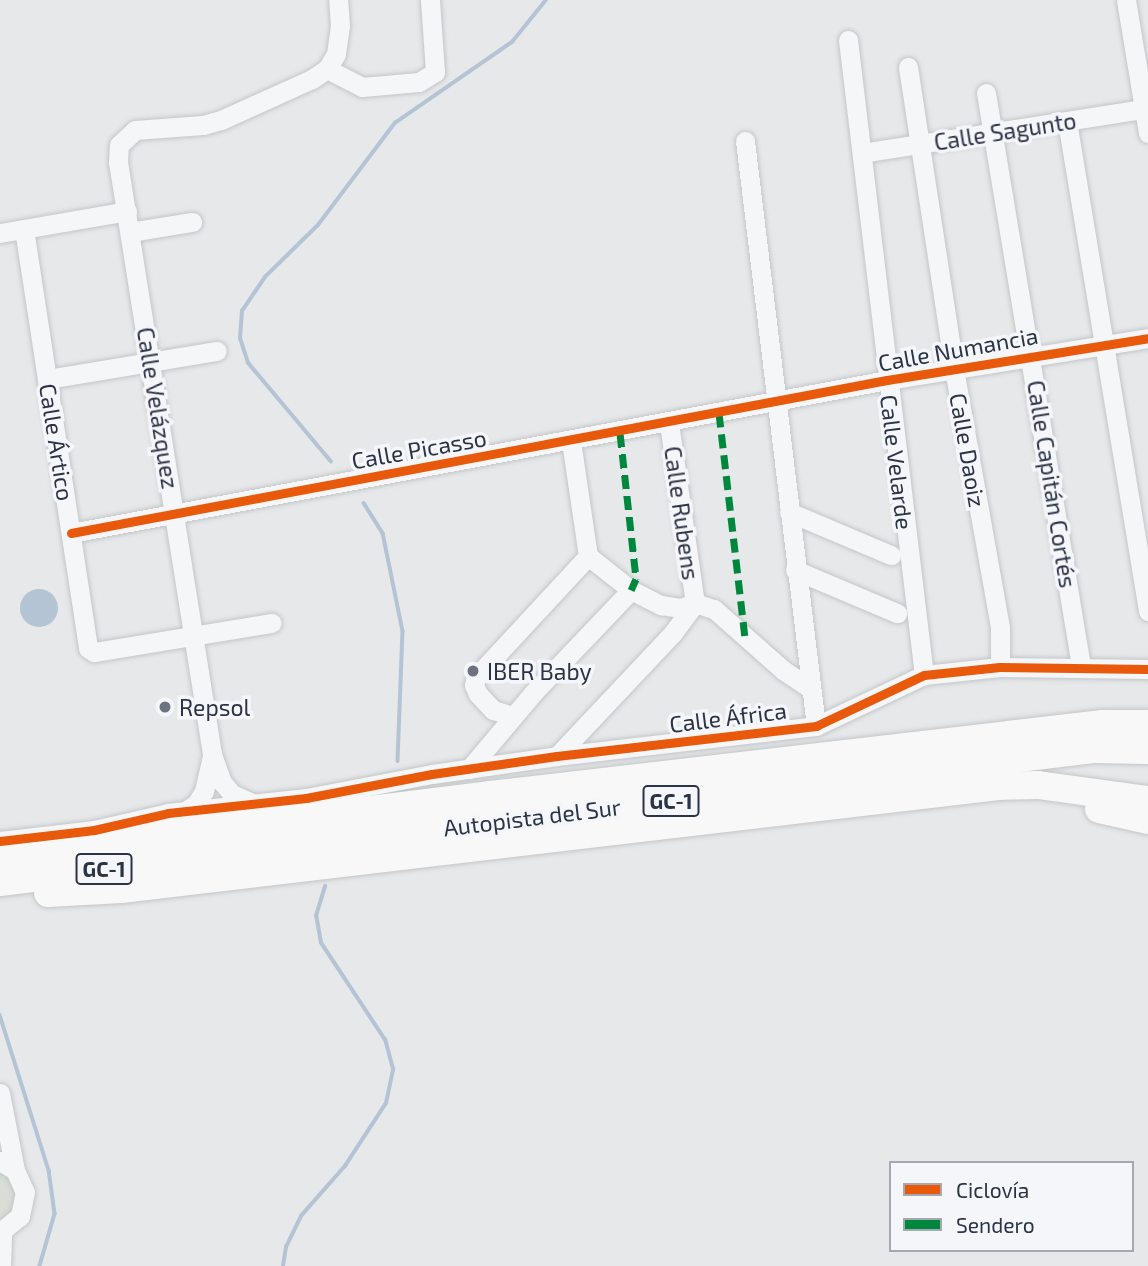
<!DOCTYPE html>
<html>
<head>
<meta charset="utf-8">
<style>
	body { margin:0 }
	#map { position:relative; width:1148px; height:1266px; overflow:hidden; background:#e6e8ea; font-family:"Exo 2",sans-serif }
	div>[style] { position:absolute }
	.green>* { inset:0; background:#d6ded6 }
	.water>* { inset:0; background:#b4c4d5 }
	.round { border-radius:50% }
	.stream>* { height:3.5px; margin:-1.75px; padding:0 1.75px; transform-origin:1.75px; border-radius:1.75px; background:#b4c4d5 }
	.roads { filter:drop-shadow(0 0 2px #c4c6c8) drop-shadow(0 0 2px #c4c6c8) }
	.minor>* { height:19px; margin:-9.5px; padding:0 9.5px; transform-origin:9.5px; border-radius:9.5px; background:#f5f6f7 }
	.highway>* { height:28px; margin:-14px; padding:0 14px; transform-origin:14px; border-radius:14px; background:#f8f8f8 }
	.quiet>* { height:7px; margin-top:-3.5px; transform-origin:0; background:repeating-linear-gradient(90deg,#00873e 0 14px,transparent 0 21px) }
	.cycleway>* { height:9px; margin:-4.5px; padding:0 4.5px; transform-origin:4.5px; border-radius:4.5px; background:#e8590c }
	.dots>* { width:19px; height:19px; translate:-50% -50%; box-sizing:border-box; border:4px solid #f4f6f9; border-radius:50% }
	span { translate:-50% -50%; white-space:nowrap; text-align:center; line-height:1.15; -webkit-text-stroke:7px #f4f6f9; paint-order:stroke }
	.shield-label span { padding:2px 5px; background:#f4f6f9; border:2px solid; border-radius:5px; -webkit-text-stroke-width:0 }
	.shield-label { font-size:21px; color:#2b3445; font-weight:700 }
	.street-label { font-size:23px; color:#2b3445 }
	.poi-label { font-size:23px; color:#2b3445 }
	.left { translate:0 -50%; text-align:left }
	.legend { position:absolute; left:889px; top:1161px; width:245px; height:91px; box-sizing:border-box; background:#f4f6f9; border:2px solid #a4a8b1; margin:0; padding:9px 12px; list-style:none; font-size:21px; color:#2b3445 }
	.legend li { display:flex; align-items:center; gap:14px; height:35px }
	.legend b { width:35px; border:2px solid #a4a8b1 }
</style>
</head>
<body>
<div id="map">
	<div class="green">
		<div style="clip-path:polygon(0 1172px,12px 1183px,15px 1197px,11px 1212px,0 1222px)"></div>
	</div>
	<div class="water">
		<div class="round" style="left:20px;top:589px;width:38px;height:38px"></div>
	</div>
	<div class="stream">
		<div style="left:331px;top:462px;width:129px;rotate:-130deg"></div>
		<div style="left:248px;top:363px;width:25px;rotate:-108deg"></div>
		<div style="left:240px;top:339px;width:28px;rotate:-86deg"></div>
		<div style="left:242px;top:311px;width:41px;rotate:-55.9deg"></div>
		<div style="left:265px;top:277px;width:74px;rotate:-44.5deg"></div>
		<div style="left:318px;top:225px;width:128px;rotate:-53deg"></div>
		<div style="left:395px;top:123px;width:142px;rotate:-34.7deg"></div>
		<div style="left:512px;top:42px;width:54px;rotate:-51deg"></div>
		<div style="left:364px;top:503px;width:36px;rotate:58deg"></div>
		<div style="left:383px;top:533px;width:100px;rotate:78.5deg"></div>
		<div style="left:403px;top:631px;width:130px;rotate:92.2deg"></div>
		<div style="left:0;top:1015px;width:163px;rotate:72.5deg"></div>
		<div style="left:49px;top:1170px;width:44px;rotate:82.2deg"></div>
		<div style="left:55px;top:1214px;width:54px;rotate:106.1deg"></div>
		<div style="left:283px;top:1266px;width:19px;rotate:-81deg"></div>
		<div style="left:286px;top:1247px;width:34px;rotate:-64deg"></div>
		<div style="left:301px;top:1216px;width:67px;rotate:-48.7deg"></div>
		<div style="left:345px;top:1166px;width:75px;rotate:-56.9deg"></div>
		<div style="left:386px;top:1103px;width:35px;rotate:-78deg"></div>
		<div style="left:393px;top:1069px;width:30px;rotate:-105deg"></div>
		<div style="left:385px;top:1040px;width:116px;rotate:-123.4deg"></div>
		<div style="left:321px;top:943px;width:27px;rotate:-100deg"></div>
		<div style="left:316px;top:916px;width:31px;rotate:-73deg"></div>
	</div>
	<div class="roads">
		<div class="minor">
			<div style="left:1126px;top:0;width:135px;rotate:80.6deg"></div>
			<div style="left:848px;top:40px;width:640px;rotate:83.18deg"></div>
			<div style="left:908px;top:67px;width:305px;rotate:81.3deg"></div>
			<div style="left:954px;top:369px;width:263px;rotate:79.9deg"></div>
			<div style="left:1000px;top:628px;width:39px;rotate:90deg"></div>
			<div style="left:327px;top:69px;width:39px;rotate:27deg"></div>
			<div style="left:362px;top:87px;width:57px;rotate:-5deg"></div>
			<div style="left:419px;top:82px;width:19px;rotate:-32deg"></div>
			<div style="left:435px;top:72px;width:72px;rotate:-94deg"></div>
			<div style="left:986px;top:93px;width:575px;rotate:80.59deg"></div>
			<div style="left:1080px;top:660px;width:8px;rotate:104deg"></div>
			<div style="left:1067px;top:121px;width:497px;rotate:80.6deg"></div>
			<div style="left:745px;top:141px;width:589px;rotate:83.08deg"></div>
			<div style="left:862px;top:153px;width:290px;rotate:-8.9deg"></div>
			<div style="left:24px;top:229px;width:424px;rotate:81.3deg"></div>
			<div style="left:88px;top:648px;width:7px;rotate:34deg"></div>
			<div style="left:94px;top:652px;width:180px;rotate:-9.3deg"></div>
			<div style="left:130px;top:232px;width:63px;rotate:-9.2deg"></div>
			<div style="left:0;top:233px;width:129px;rotate:-9.8deg"></div>
			<div style="left:47px;top:379px;width:172px;rotate:-9.4deg"></div>
			<div style="left:669px;top:423px;width:182px;rotate:81.8deg"></div>
			<div style="left:571px;top:441px;width:116px;rotate:81.6deg"></div>
			<div style="left:789px;top:512px;width:111px;rotate:22.9deg"></div>
			<div style="left:71px;top:533px;width:830px;rotate:-10.62deg"></div>
			<div style="left:887px;top:380px;width:264px;rotate:-9.1deg"></div>
			<div style="left:588px;top:556px;width:55px;rotate:38.3deg"></div>
			<div style="left:631px;top:590px;width:34px;rotate:27deg"></div>
			<div style="left:661px;top:605px;width:19px;rotate:9deg"></div>
			<div style="left:680px;top:608px;width:16px;rotate:-18deg"></div>
			<div style="left:695px;top:603px;width:20px;rotate:18deg"></div>
			<div style="left:714px;top:609px;width:92px;rotate:41.5deg"></div>
			<div style="left:783px;top:670px;width:32px;rotate:34deg"></div>
			<div style="left:795px;top:570px;width:111px;rotate:22.9deg"></div>
			<div style="left:513px;top:716px;width:21px;rotate:-163deg"></div>
			<div style="left:493px;top:710px;width:22px;rotate:-133deg"></div>
			<div style="left:478px;top:694px;width:10px;rotate:-114deg"></div>
			<div style="left:474px;top:685px;width:8px;rotate:-76deg"></div>
			<div style="left:476px;top:677px;width:165px;rotate:-47.2deg"></div>
			<div style="left:557px;top:756px;width:168px;rotate:-46.7deg"></div>
			<div style="left:672px;top:634px;width:39px;rotate:-53deg"></div>
			<div style="left:469px;top:769px;width:99px;rotate:-49.9deg"></div>
			<div style="left:533px;top:693px;width:142px;rotate:-46.4deg"></div>
			<div style="left:252px;top:803px;width:22px;rotate:-156deg"></div>
			<div style="left:232px;top:794px;width:16px;rotate:-130deg"></div>
			<div style="left:222px;top:782px;width:30px;rotate:-110deg"></div>
			<div style="left:212px;top:754px;width:599px;rotate:-99.02deg"></div>
			<div style="left:118px;top:162px;width:17px;rotate:-87deg"></div>
			<div style="left:119px;top:145px;width:22px;rotate:-43deg"></div>
			<div style="left:135px;top:130px;width:68px;rotate:-4.2deg"></div>
			<div style="left:203px;top:125px;width:19px;rotate:-16deg"></div>
			<div style="left:221px;top:120px;width:100px;rotate:-24.3deg"></div>
			<div style="left:312px;top:79px;width:18px;rotate:-34deg"></div>
			<div style="left:327px;top:69px;width:17px;rotate:-59deg"></div>
			<div style="left:336px;top:54px;width:28px;rotate:-82deg"></div>
			<div style="left:340px;top:26px;width:26px;rotate:-94deg"></div>
			<div style="left:187px;top:810px;width:11px;rotate:-34deg"></div>
			<div style="left:196px;top:804px;width:15px;rotate:-58deg"></div>
			<div style="left:204px;top:791px;width:37px;rotate:-77deg"></div>
			<div style="left:0;top:841px;width:95px;rotate:-6.7deg"></div>
			<div style="left:94px;top:830px;width:76px;rotate:-12.9deg"></div>
			<div style="left:168px;top:813px;width:139px;rotate:-6.2deg"></div>
			<div style="left:306px;top:798px;width:128px;rotate:-10.8deg"></div>
			<div style="left:432px;top:774px;width:126px;rotate:-8.2deg"></div>
			<div style="left:557px;top:756px;width:261px;rotate:-6.6deg"></div>
			<div style="left:816px;top:726px;width:119px;rotate:-25.3deg"></div>
			<div style="left:924px;top:675px;width:76px;rotate:-6deg"></div>
			<div style="left:1000px;top:667px;width:148px;rotate:0.8deg"></div>
			<div style="left:0;top:1093px;width:78px;rotate:79deg"></div>
			<div style="left:0;top:1161px;width:17px;rotate:31deg"></div>
			<div style="left:15px;top:1170px;width:24px;rotate:66deg"></div>
			<div style="left:25px;top:1192px;width:25px;rotate:102deg"></div>
			<div style="left:20px;top:1216px;width:26px;rotate:141deg"></div>
			<div style="left:1px;top:1266px;width:34px;rotate:-88deg"></div>
		</div>
		<div class="highway">
			<div style="left:1099px;top:809px;width:50px;rotate:12.7deg"></div>
			<div style="left:0;top:856px;width:495px;rotate:-7.1deg"></div>
			<div style="left:491px;top:795px;width:616px;rotate:-6.62deg"></div>
			<div style="left:1103px;top:724px;width:45px"></div>
			<div style="left:0;top:882px;width:1103px;rotate:-6.93deg"></div>
			<div style="left:1095px;top:749px;width:53px;rotate:1.1deg"></div>
			<div style="left:48px;top:893px;width:73px;rotate:-3.1deg"></div>
			<div style="left:121px;top:889px;width:883px;rotate:-6.7deg"></div>
			<div style="left:998px;top:786px;width:40px;rotate:-1.4deg"></div>
			<div style="left:1038px;top:785px;width:111px;rotate:7.8deg"></div>
		</div>
	</div>
	<div class="quiet">
		<div style="left:719px;top:413px;width:226px;rotate:83.4deg"></div>
		<div style="left:620px;top:433px;width:147px;rotate:83.7deg"></div>
		<div style="left:636px;top:579px;width:12px;rotate:114deg"></div>
	</div>
	<div class="cycleway">
		<div style="left:71px;top:533px;width:830px;rotate:-10.62deg"></div>
		<div style="left:887px;top:380px;width:264px;rotate:-9.1deg"></div>
		<div style="left:0;top:841px;width:95px;rotate:-6.7deg"></div>
		<div style="left:94px;top:830px;width:76px;rotate:-12.9deg"></div>
		<div style="left:168px;top:813px;width:139px;rotate:-6.2deg"></div>
		<div style="left:306px;top:798px;width:128px;rotate:-10.8deg"></div>
		<div style="left:432px;top:774px;width:126px;rotate:-8.2deg"></div>
		<div style="left:557px;top:756px;width:261px;rotate:-6.6deg"></div>
		<div style="left:816px;top:726px;width:119px;rotate:-25.3deg"></div>
		<div style="left:924px;top:675px;width:76px;rotate:-6deg"></div>
		<div style="left:1000px;top:667px;width:148px;rotate:0.8deg"></div>
	</div>
	<div class="dots">
		<div style="left:473px;top:671px;background:#6c737f"></div>
		<div style="left:165px;top:707px;background:#6c737f"></div>
	</div>
	<div class="shield-label">
		<span style="left:671px;top:801px">GC-1</span>
		<span style="left:104px;top:869px">GC-1</span>
	</div>
	<div class="street-label">
		<span style="left:1005px;top:131px;rotate:-9deg">Calle Sagunto</span>
		<span style="left:958px;top:349px;rotate:-10deg">Calle Numancia</span>
		<span style="left:158px;top:408px;rotate:81deg">Calle Velázquez</span>
		<span style="left:57px;top:442px;rotate:81deg">Calle Ártico</span>
		<span style="left:419px;top:449px;rotate:-10deg">Calle Picasso</span>
		<span style="left:968px;top:450px;rotate:80deg">Calle Daoiz</span>
		<span style="left:897px;top:462px;rotate:83deg">Calle Velarde</span>
		<span style="left:1052px;top:484px;rotate:81deg">Calle Capitán Cortés</span>
		<span style="left:682px;top:513px;rotate:82deg">Calle Rubens</span>
		<span style="left:728px;top:717px;rotate:-7deg">Calle África</span>
		<span style="left:532px;top:817px;rotate:-7deg">Autopista del Sur</span>
	</div>
	<div class="poi-label">
		<span class="left" style="left:487px;top:671px">IBER Baby</span>
		<span class="left" style="left:179px;top:707px">Repsol</span>
	</div>
	<ul class="legend">
	<li><b style="height:9px;background:#e8590c"></b>Ciclovía</li>
	<li><b style="height:9px;background:#00873e"></b>Sendero</li>
	</ul>
</div>
</body>
</html>
